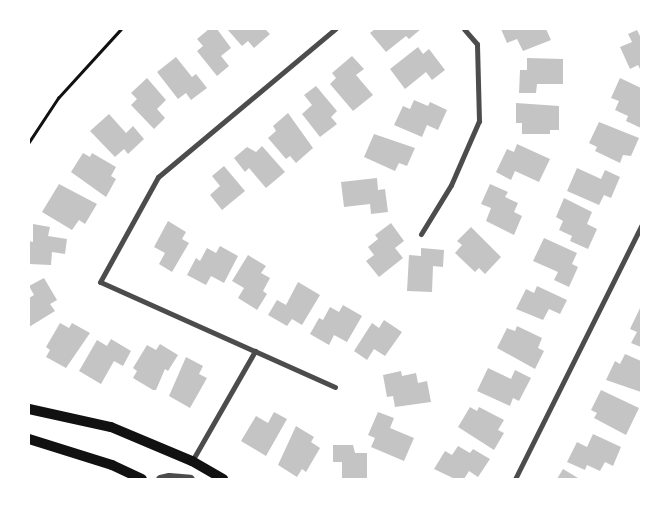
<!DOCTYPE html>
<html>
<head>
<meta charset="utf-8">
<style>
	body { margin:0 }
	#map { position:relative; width:670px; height:508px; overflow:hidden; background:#fff; font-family:"Space Grotesk",sans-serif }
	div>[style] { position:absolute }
	.building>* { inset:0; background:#c4c4c4 }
	.path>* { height:2.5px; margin:-1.25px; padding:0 1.25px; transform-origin:1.25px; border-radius:1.25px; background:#111 }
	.minor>* { height:5px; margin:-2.5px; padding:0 2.5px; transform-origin:2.5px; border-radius:2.5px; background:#4c4c4c }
	.tertiary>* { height:9px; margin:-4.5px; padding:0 4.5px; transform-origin:4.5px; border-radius:4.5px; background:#4c4c4c }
	.secondary>* { height:10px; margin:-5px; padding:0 5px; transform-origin:5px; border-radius:5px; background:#111 }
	span { translate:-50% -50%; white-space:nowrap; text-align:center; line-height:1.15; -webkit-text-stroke:4px #fff; paint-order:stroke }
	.frame { position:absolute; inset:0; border:30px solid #fff; pointer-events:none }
</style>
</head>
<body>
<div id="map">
	<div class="building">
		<div style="clip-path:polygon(209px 29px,217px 29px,231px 48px,221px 56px,229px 66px,217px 76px,197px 51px,203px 46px,197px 39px)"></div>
		<div style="clip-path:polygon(227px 29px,265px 29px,270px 34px,254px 48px,248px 41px,242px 46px)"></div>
		<div style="clip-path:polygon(375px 29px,421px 29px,409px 39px,406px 36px,386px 52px,370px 33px)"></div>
		<div style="clip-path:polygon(501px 29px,546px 29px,551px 40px,523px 51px,517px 39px,507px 43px)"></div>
		<div style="clip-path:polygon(637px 30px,641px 38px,640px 69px,638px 65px,630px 69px,620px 47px,632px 42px,628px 34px)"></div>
		<div style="clip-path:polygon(418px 47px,423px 54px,429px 49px,445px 70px,432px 80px,426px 72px,405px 89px,390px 69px)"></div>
		<div style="clip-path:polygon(352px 56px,364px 69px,356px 75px,373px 95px,353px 111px,330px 84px,336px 78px,332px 73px)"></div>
		<div style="clip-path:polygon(176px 57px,192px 77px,196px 74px,207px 88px,191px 100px,186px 93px,178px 99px,157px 72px)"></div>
		<div style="clip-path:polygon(527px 58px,563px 59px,563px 84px,537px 84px,536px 93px,519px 93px,520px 70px,527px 70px)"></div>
		<div style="clip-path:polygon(147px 78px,166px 100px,157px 109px,165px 118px,154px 129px,131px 105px,137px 99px,131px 93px)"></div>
		<div style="clip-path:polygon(620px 78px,641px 88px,641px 128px,626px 121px,628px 116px,615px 110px,619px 101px,611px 98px)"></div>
		<div style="clip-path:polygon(316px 86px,337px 111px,331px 117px,337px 124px,320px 137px,302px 114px,312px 105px,304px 95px)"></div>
		<div style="clip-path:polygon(414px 100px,428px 106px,430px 102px,447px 110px,438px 130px,427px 125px,422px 137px,394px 125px,403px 106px,410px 109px)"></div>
		<div style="clip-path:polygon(516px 103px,559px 106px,559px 130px,550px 130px,550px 134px,522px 134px,522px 123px,516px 123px)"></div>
		<div style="clip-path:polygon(288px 113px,313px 148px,296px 163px,290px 156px,286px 159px,268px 138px,276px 131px,273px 126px)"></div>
		<div style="clip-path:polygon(109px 114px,126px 133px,133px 126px,144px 139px,128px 154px,124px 149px,115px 157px,90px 131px)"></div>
		<div style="clip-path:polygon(599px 122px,639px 138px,631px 156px,623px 155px,620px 163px,595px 151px,597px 147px,589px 143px)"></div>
		<div style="clip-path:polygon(374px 134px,415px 148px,407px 166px,399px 163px,395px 171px,364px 157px)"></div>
		<div style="clip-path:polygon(517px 144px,550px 159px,539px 182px,515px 171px,511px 180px,496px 172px,507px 149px,514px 152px)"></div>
		<div style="clip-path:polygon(262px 146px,285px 172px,266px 188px,249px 168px,245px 172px,234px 158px,247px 147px,256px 152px)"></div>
		<div style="clip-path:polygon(83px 153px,90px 157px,92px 153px,116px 167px,111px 176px,116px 179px,106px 197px,71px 172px)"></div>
		<div style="clip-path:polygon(224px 166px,245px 191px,222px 210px,210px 195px,220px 186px,212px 176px)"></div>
		<div style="clip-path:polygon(577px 168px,601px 179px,605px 170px,620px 177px,611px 198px,604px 195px,599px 205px,567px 191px)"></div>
		<div style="clip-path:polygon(377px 178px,378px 190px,385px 189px,388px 212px,371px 214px,370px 204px,344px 207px,341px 182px)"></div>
		<div style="clip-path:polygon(59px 184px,97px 204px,85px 224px,79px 220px,72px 230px,42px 212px)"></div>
		<div style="clip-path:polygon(490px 184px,508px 192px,505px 197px,518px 203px,514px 212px,522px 216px,514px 235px,486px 221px,491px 208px,481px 204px)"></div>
		<div style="clip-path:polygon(564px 198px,592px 212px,587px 224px,597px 229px,588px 249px,570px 241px,572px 236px,559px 230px,563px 221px,556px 217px)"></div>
		<div style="clip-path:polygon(168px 221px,186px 232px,182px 239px,189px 243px,172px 272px,159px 264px,165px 253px,154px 247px)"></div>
		<div style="clip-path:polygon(391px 223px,404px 241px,395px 248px,403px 258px,379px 277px,366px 261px,374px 255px,368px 247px,378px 239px,375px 235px)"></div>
		<div style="clip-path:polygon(33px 224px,50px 227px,48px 236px,67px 239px,65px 254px,52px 252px,51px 265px,29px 264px,29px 241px,33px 242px)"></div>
		<div style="clip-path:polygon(471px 227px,501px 257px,485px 274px,479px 268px,475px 272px,455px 253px,462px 245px,457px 241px)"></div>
		<div style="clip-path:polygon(544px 238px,577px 253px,572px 264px,578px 267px,569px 287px,554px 280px,558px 272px,533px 261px)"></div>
		<div style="clip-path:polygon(220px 246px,238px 256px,224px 283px,211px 276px,206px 285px,187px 275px,196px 258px,200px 261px,207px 248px,216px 253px)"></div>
		<div style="clip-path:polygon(421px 248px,444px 250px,443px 267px,433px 266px,432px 292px,407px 291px,409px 255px,421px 256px)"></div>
		<div style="clip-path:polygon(248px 255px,266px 266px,261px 273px,270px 278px,263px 291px,267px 294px,257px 310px,238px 298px,244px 288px,232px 281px)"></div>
		<div style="clip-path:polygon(44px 278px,57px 300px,50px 304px,55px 311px,29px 327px,29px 298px,34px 295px,29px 286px)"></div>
		<div style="clip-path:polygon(298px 282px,320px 295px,302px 325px,292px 319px,287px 326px,268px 315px,277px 300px,286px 305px)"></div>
		<div style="clip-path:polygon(537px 286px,567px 300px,560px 314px,549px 309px,543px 320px,516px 309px,526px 289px,534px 293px)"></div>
		<div style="clip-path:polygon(343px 305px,362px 316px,347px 342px,334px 335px,329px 345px,310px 334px,319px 318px,323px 320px,330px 307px,339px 312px)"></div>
		<div style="clip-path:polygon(641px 306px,641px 347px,631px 343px,637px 332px,630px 329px)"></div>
		<div style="clip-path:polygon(384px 320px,402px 332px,385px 356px,374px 349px,367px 360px,354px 351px,372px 323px,379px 328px)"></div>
		<div style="clip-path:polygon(60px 323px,69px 328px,72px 323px,90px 333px,66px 368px,46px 357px,50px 350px,46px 347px)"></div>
		<div style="clip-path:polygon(517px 326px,542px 338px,538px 348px,544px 351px,535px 369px,497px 348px,507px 328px,515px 331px)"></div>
		<div style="clip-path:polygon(111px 339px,131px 351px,123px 366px,114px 361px,101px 384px,79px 371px,97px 340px,107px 346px)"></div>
		<div style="clip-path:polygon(160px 344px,178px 355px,168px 371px,165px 369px,156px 390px,153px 390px,133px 378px,137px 371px,133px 368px,147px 345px,156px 350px)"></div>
		<div style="clip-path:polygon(625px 354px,641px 361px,641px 392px,606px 380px,615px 361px,620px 364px)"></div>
		<div style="clip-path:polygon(186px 357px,203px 366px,199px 374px,207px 378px,190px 408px,169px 396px)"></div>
		<div style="clip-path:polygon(488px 368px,511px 379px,515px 370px,531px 378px,519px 401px,513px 398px,510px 406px,477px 391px)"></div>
		<div style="clip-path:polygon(401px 371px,402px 376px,416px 373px,418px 383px,427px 381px,431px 402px,395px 407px,393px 396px,387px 397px,383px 375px)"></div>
		<div style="clip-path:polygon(601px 390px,639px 408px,626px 435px,594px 418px,597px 413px,591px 410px)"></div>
		<div style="clip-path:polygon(470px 407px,477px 411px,479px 407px,504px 420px,498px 430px,504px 433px,494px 450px,458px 427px)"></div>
		<div style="clip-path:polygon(274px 412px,287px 419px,266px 456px,241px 441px,256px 416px,268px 423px)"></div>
		<div style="clip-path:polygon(378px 412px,394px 418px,390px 428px,414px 438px,404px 461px,371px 447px,375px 438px,368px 435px)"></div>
		<div style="clip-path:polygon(296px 426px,314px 437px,311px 442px,320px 448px,306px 472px,302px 469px,297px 477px,278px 465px)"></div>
		<div style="clip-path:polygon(593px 434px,621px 447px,613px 466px,605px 462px,600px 471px,587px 465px,585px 470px,567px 462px,577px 442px,587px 447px)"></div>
		<div style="clip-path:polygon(333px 445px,353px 445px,355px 453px,367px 453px,367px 479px,342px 479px,342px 462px,333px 462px)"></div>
		<div style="clip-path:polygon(458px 446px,470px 453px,473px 449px,490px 459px,478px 477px,469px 471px,464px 479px,455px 479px,434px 469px,445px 451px,452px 455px)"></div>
		<div style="clip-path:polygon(563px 469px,578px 478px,577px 479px,557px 479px)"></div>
	</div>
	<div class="path">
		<div style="left:29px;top:142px;width:53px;rotate:-56.6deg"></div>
		<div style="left:58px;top:98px;width:93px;rotate:-47.6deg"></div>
	</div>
	<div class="minor">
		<div style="left:421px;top:234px;width:57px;rotate:-58.5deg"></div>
		<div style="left:451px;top:185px;width:70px;rotate:-66.4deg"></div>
		<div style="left:479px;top:121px;width:77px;rotate:-91.5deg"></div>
		<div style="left:477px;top:44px;width:20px;rotate:-131deg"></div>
		<div style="left:335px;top:387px;width:257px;rotate:-155.9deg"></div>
		<div style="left:100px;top:282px;width:120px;rotate:-61.1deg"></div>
		<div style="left:158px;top:177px;width:231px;rotate:-39.9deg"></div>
		<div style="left:192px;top:461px;width:127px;rotate:-60.2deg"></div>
		<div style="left:515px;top:479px;width:283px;rotate:-63.5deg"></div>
	</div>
	<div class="tertiary">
		<div style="left:160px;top:479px;width:9px;rotate:-13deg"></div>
		<div style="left:169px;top:477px;width:21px;rotate:5deg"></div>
	</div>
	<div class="secondary">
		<div style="left:29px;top:409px;width:84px;rotate:12.4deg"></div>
		<div style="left:111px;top:427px;width:88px;rotate:22.8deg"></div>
		<div style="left:192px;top:461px;width:36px;rotate:30deg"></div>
		<div style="left:29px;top:439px;width:87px;rotate:17.4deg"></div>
		<div style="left:112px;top:465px;width:33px;rotate:25deg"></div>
	</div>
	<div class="frame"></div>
</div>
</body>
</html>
